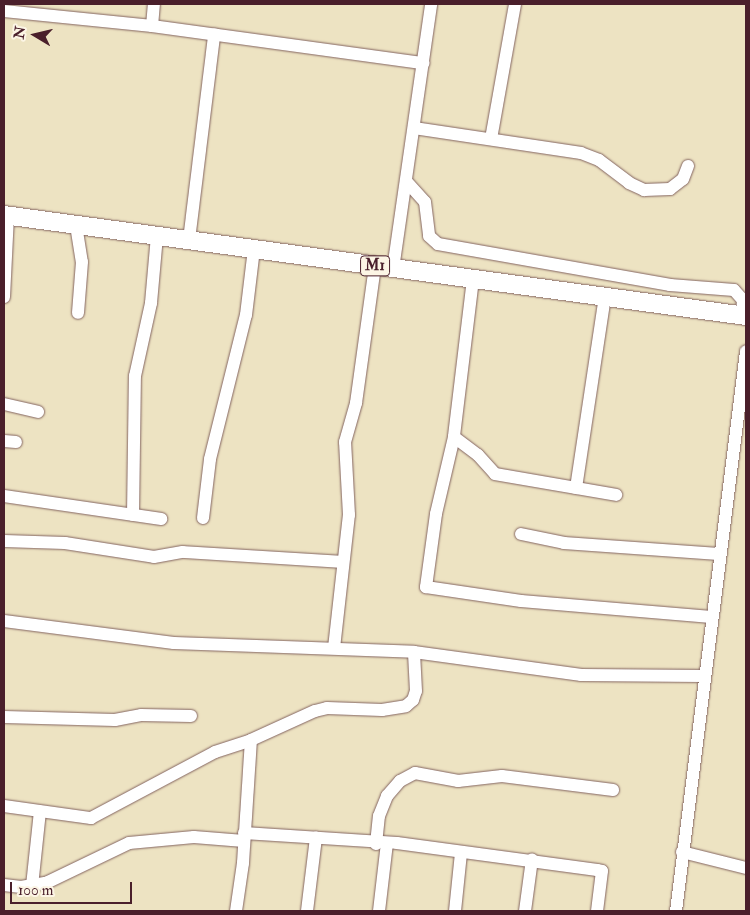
<!DOCTYPE html>
<html>
<head>
<meta charset="utf-8">
<style>
	body { margin:0 }
	#map { position:relative; width:750px; height:915px; overflow:hidden; background:#ede3c2; font-family:"IM FELL Double Pica",serif }
	div>[style] { position:absolute }
	.roads { filter:drop-shadow(0 0 1px #836460) drop-shadow(0 0 1px #836460) }
	.minor>* { height:12px; margin:-6px; padding:0 6px; transform-origin:6px; border-radius:6px; background:#fff }
	.highway>* { height:18px; margin:-9px; padding:0 9px; transform-origin:9px; border-radius:9px; background:#fff }
	span { translate:-50% -50%; white-space:nowrap; text-align:center; line-height:1.15; -webkit-text-stroke:4px #fcf5e5; paint-order:stroke }
	.shield-label span { padding:1px 4px; background:#fcf5e5; border:1px solid; border-radius:4px; -webkit-text-stroke-width:0 }
	.shield-label { font-size:15px; color:#4a1f2b; font-weight:700 }
	.frame { position:absolute; inset:0; border:5px solid #4a1f2b; pointer-events:none }
	.north { position:absolute; left:10px; top:10px; width:50px; height:50px; -webkit-text-stroke:4px #fcf5e5; paint-order:stroke; rotate:279deg; font-size:14px; font-weight:700; line-height:20px; text-align:center; color:#4a1f2b }
	.north::after { content:''; display:block; margin:auto; width:18px; height:22px; background:#4a1f2b; clip-path:polygon(50% 0,100% 100%,50% 72%,0 100%) }
	.scale { position:absolute; left:10px; top:882px; width:122px; height:22px; box-sizing:border-box; border:2px solid #4a1f2b; border-top:0; padding-left:6px; font-size:15px; line-height:18px; white-space:nowrap; color:#4a1f2b; -webkit-text-stroke:4px #fcf5e5; paint-order:stroke }
</style>
</head>
<body>
<div id="map">
	<div class="roads">
		<div class="minor">
			<div style="left:4px;top:11px;width:149px;rotate:5.8deg"></div>
			<div style="left:152px;top:26px;width:274px;rotate:7.8deg"></div>
			<div style="left:152px;top:26px;width:22px;rotate:-85deg"></div>
			<div style="left:414px;top:128px;width:169px;rotate:8.5deg"></div>
			<div style="left:581px;top:153px;width:19px;rotate:21deg"></div>
			<div style="left:599px;top:160px;width:38px;rotate:37deg"></div>
			<div style="left:629px;top:183px;width:17px;rotate:25deg"></div>
			<div style="left:644px;top:190px;width:26px;rotate:-2deg"></div>
			<div style="left:670px;top:189px;width:16px;rotate:-38deg"></div>
			<div style="left:683px;top:179px;width:14px;rotate:-69deg"></div>
			<div style="left:491px;top:139px;width:137px;rotate:-79.9deg"></div>
			<div style="left:406px;top:181px;width:28px;rotate:48deg"></div>
			<div style="left:425px;top:202px;width:34px;rotate:83deg"></div>
			<div style="left:429px;top:236px;width:12px;rotate:42deg"></div>
			<div style="left:438px;top:244px;width:236px;rotate:10deg"></div>
			<div style="left:670px;top:285px;width:64px;rotate:4.5deg"></div>
			<div style="left:734px;top:290px;width:13px;rotate:48deg"></div>
			<div style="left:743px;top:300px;width:15px;rotate:94deg"></div>
			<div style="left:76px;top:225px;width:37px;rotate:81deg"></div>
			<div style="left:82px;top:262px;width:51px;rotate:94.5deg"></div>
			<div style="left:189px;top:240px;width:207px;rotate:-83deg"></div>
			<div style="left:393px;top:269px;width:268px;rotate:-81.8deg"></div>
			<div style="left:473px;top:279px;width:159px;rotate:96.9deg"></div>
			<div style="left:454px;top:437px;width:79px;rotate:103.2deg"></div>
			<div style="left:436px;top:514px;width:74px;rotate:97.8deg"></div>
			<div style="left:426px;top:587px;width:96px;rotate:8.4deg"></div>
			<div style="left:521px;top:601px;width:191px;rotate:4.8deg"></div>
			<div style="left:4px;top:297px;width:81px;rotate:-87.2deg"></div>
			<div style="left:4px;top:404px;width:35px;rotate:13deg"></div>
			<div style="left:454px;top:437px;width:30px;rotate:37deg"></div>
			<div style="left:478px;top:455px;width:25px;rotate:48deg"></div>
			<div style="left:495px;top:474px;width:123px;rotate:9.8deg"></div>
			<div style="left:4px;top:441px;width:12px;rotate:5deg"></div>
			<div style="left:576px;top:488px;width:193px;rotate:-81.4deg"></div>
			<div style="left:4px;top:496px;width:159px;rotate:8.3deg"></div>
			<div style="left:133px;top:515px;width:139px;rotate:-89.2deg"></div>
			<div style="left:135px;top:376px;width:75px;rotate:-77.6deg"></div>
			<div style="left:151px;top:303px;width:67px;rotate:-84.9deg"></div>
			<div style="left:203px;top:518px;width:59px;rotate:-83.2deg"></div>
			<div style="left:210px;top:459px;width:148px;rotate:-76deg"></div>
			<div style="left:246px;top:315px;width:66px;rotate:-83.1deg"></div>
			<div style="left:521px;top:534px;width:44px;rotate:11.8deg"></div>
			<div style="left:564px;top:543px;width:155px;rotate:4.1deg"></div>
			<div style="left:4px;top:541px;width:61px;rotate:1.9deg"></div>
			<div style="left:65px;top:543px;width:90px;rotate:8.9deg"></div>
			<div style="left:154px;top:557px;width:29px;rotate:-10deg"></div>
			<div style="left:183px;top:552px;width:159px;rotate:3.6deg"></div>
			<div style="left:4px;top:621px;width:171px;rotate:7.4deg"></div>
			<div style="left:174px;top:643px;width:240px;rotate:2.1deg"></div>
			<div style="left:414px;top:652px;width:169px;rotate:7.8deg"></div>
			<div style="left:581px;top:675px;width:122px;rotate:0.5deg"></div>
			<div style="left:334px;top:648px;width:134px;rotate:-83.6deg"></div>
			<div style="left:349px;top:515px;width:73px;rotate:-93.1deg"></div>
			<div style="left:345px;top:442px;width:41px;rotate:-74.2deg"></div>
			<div style="left:356px;top:403px;width:138px;rotate:-82.1deg"></div>
			<div style="left:4px;top:717px;width:111px;rotate:1.5deg"></div>
			<div style="left:115px;top:720px;width:26px;rotate:-11deg"></div>
			<div style="left:141px;top:715px;width:50px;rotate:1.1deg"></div>
			<div style="left:4px;top:806px;width:88px;rotate:7.9deg"></div>
			<div style="left:91px;top:818px;width:140px;rotate:-28deg"></div>
			<div style="left:215px;top:752px;width:38px;rotate:-18deg"></div>
			<div style="left:251px;top:740px;width:70px;rotate:-24.4deg"></div>
			<div style="left:315px;top:711px;width:12px;rotate:-14deg"></div>
			<div style="left:327px;top:708px;width:55px;rotate:2.1deg"></div>
			<div style="left:382px;top:710px;width:24px;rotate:-9deg"></div>
			<div style="left:406px;top:706px;width:9px;rotate:-41deg"></div>
			<div style="left:413px;top:700px;width:9px;rotate:-72deg"></div>
			<div style="left:416px;top:691px;width:39px;rotate:-93deg"></div>
			<div style="left:244px;top:833px;width:153px;rotate:3.7deg"></div>
			<div style="left:397px;top:843px;width:202px;rotate:7.7deg"></div>
			<div style="left:597px;top:870px;width:5px;rotate:11deg"></div>
			<div style="left:602px;top:871px;width:40px;rotate:97.1deg"></div>
			<div style="left:376px;top:844px;width:28px;rotate:-84deg"></div>
			<div style="left:379px;top:816px;width:22px;rotate:-68deg"></div>
			<div style="left:387px;top:796px;width:20px;rotate:-49deg"></div>
			<div style="left:400px;top:781px;width:17px;rotate:-28deg"></div>
			<div style="left:415px;top:773px;width:44px;rotate:10.5deg"></div>
			<div style="left:458px;top:781px;width:44px;rotate:-6.5deg"></div>
			<div style="left:502px;top:776px;width:112px;rotate:7.2deg"></div>
			<div style="left:682px;top:852px;width:66px;rotate:14deg"></div>
			<div style="left:4px;top:885px;width:17px;rotate:7deg"></div>
			<div style="left:21px;top:887px;width:27px;rotate:-10deg"></div>
			<div style="left:48px;top:882px;width:90px;rotate:-25.7deg"></div>
			<div style="left:129px;top:843px;width:65px;rotate:-5.3deg"></div>
			<div style="left:194px;top:837px;width:50px;rotate:4.6deg"></div>
			<div style="left:32px;top:886px;width:75px;rotate:-83.9deg"></div>
			<div style="left:236px;top:911px;width:49px;rotate:-81.7deg"></div>
			<div style="left:243px;top:863px;width:123px;rotate:-86.3deg"></div>
			<div style="left:307px;top:911px;width:74px;rotate:-83deg"></div>
			<div style="left:379px;top:911px;width:68px;rotate:-83.3deg"></div>
			<div style="left:455px;top:911px;width:58px;rotate:-84.1deg"></div>
			<div style="left:525px;top:911px;width:52px;rotate:-82.3deg"></div>
			<div style="left:676px;top:911px;width:564px;rotate:-82.87deg"></div>
		</div>
		<div class="highway">
			<div style="left:4px;top:215px;width:749px;rotate:7.75deg"></div>
		</div>
	</div>
	<div class="shield-label">
		<span style="left:375px;top:266px">M1</span>
	</div>
	<div class="frame"></div>
	<div class="north">N</div>
	<div class="scale">100 m</div>
</div>
</body>
</html>
